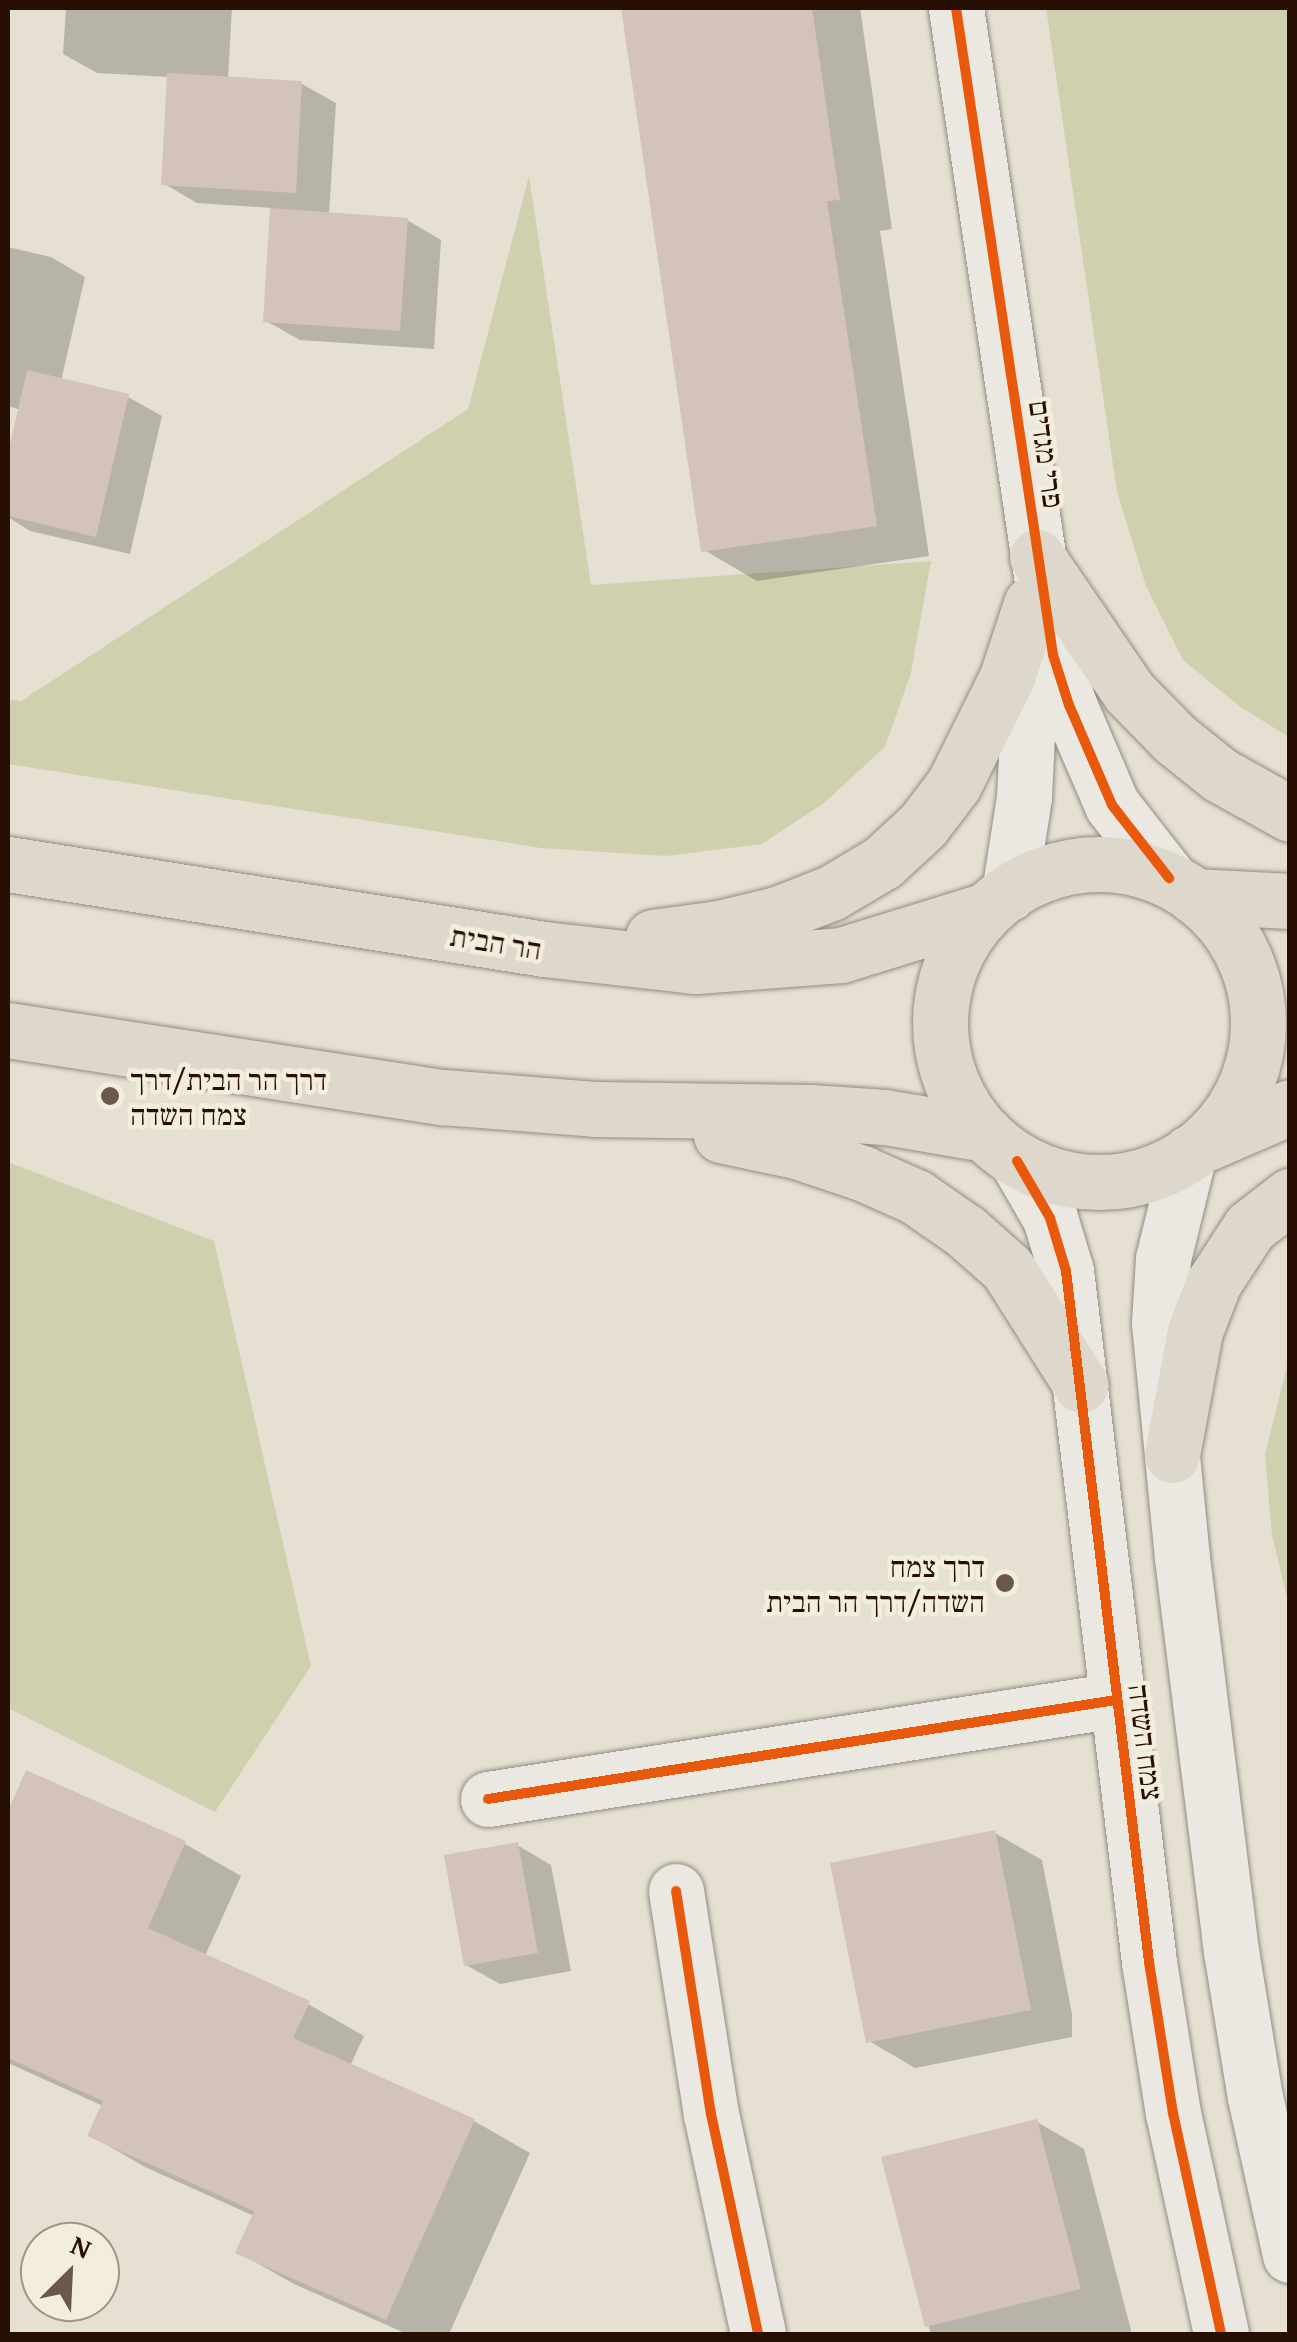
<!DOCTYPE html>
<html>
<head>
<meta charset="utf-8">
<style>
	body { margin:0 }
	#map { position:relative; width:1297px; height:2342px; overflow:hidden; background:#e5e0d2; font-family:"Gentium Book Plus","Frank Ruhl Libre",serif }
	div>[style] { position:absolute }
	.green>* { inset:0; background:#d0d0af }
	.shadow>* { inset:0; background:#0003 }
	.building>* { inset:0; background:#d4c3bc }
	.roads { filter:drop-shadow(0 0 2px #928b82) drop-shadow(0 0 2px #928b82) }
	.minor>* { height:55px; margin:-27.5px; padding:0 27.5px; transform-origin:27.5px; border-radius:27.5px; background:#ebe8e1 }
	.major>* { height:55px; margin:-27.5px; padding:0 27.5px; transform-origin:27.5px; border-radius:27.5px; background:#ded8cc }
	.major>.ring { margin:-27.5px; padding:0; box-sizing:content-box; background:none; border:55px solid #ded8cc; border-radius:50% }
	.cycleway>* { height:10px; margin:-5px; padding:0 5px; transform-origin:5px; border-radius:5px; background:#e8590c }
	.dots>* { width:28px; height:28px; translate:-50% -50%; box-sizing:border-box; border:5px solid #f3eddd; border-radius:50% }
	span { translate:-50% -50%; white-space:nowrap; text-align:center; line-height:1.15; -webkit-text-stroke:9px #f3eddd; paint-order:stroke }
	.street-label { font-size:30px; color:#280f04 }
	.poi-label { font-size:30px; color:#280f04 }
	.left { translate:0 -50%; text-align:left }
	.right { translate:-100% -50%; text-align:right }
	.frame { position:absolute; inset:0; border:10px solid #280f04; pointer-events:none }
	.north { position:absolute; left:20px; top:2222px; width:100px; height:100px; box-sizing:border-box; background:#f3eddd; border:2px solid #a29486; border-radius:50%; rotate:24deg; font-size:28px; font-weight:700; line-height:40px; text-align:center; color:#280f04 }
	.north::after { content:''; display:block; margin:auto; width:35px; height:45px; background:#6a584c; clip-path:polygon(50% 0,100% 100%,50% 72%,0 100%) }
</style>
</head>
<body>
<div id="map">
	<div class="green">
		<div style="clip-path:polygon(1046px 8px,1289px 8px,1289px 737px,1239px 706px,1183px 660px,1146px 586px,1117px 492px)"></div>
		<div style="clip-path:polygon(529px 176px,591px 585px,931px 561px,911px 673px,885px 747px,824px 803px,762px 844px,666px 856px,541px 848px,8px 764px,8px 699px,21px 701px,468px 409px)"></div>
		<div style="clip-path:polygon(8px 1162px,214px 1241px,311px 1666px,215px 1812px,8px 1708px)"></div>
		<div style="clip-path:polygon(1289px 1358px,1290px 1358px,1289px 1606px,1272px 1535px,1265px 1454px)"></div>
	</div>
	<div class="shadow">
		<div style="clip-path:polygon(66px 8px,232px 8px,228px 79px,302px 84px,336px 103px,329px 215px,407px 220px,441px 240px,434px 349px,300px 340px,266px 321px,272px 208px,197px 203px,163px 183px,170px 77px,97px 73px,63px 54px)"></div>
		<div style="clip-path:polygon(624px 8px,860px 8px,892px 229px,880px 231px,929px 556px,757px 581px,704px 550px)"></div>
		<div style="clip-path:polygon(8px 247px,51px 257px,85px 277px,61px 381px,128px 397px,162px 416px,130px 554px,30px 531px,8px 517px,8px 464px,20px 410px,8px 406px)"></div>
		<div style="clip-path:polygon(27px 1773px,185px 1844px,241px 1876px,205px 1956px,308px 2004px,364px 2036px,350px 2066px,474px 2121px,530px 2153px,449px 2334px,407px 2334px,294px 2284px,238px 2252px,254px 2216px,145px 2167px,90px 2135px,103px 2106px,8px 2063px,8px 1818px)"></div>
		<div style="clip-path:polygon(995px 1833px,1042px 1860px,1072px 2014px,1072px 2037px,915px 2068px,869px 2041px)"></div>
		<div style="clip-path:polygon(517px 1845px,551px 1865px,571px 1971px,500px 1984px,466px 1965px)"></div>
		<div style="clip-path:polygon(1037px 2122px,1084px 2149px,1132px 2334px,931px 2334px,921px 2301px)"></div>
	</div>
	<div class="building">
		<div style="clip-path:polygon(621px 8px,812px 8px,840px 200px,827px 201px,877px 526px,701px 552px)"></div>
		<div style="clip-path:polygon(167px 73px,302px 81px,296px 193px,161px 185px)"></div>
		<div style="clip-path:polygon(270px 208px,408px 218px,400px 331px,263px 322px)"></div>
		<div style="clip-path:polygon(27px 370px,129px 394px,96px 537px,8px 516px,8px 453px)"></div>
		<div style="clip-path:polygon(26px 1770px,186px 1841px,148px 1928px,310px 2001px,293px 2038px,475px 2119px,386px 2320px,235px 2253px,254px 2211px,87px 2136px,103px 2101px,8px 2058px,8px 1811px)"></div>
		<div style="clip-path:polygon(995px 1830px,1031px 2010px,866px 2043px,830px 1863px)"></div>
		<div style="clip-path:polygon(518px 1842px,538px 1953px,464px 1966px,444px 1855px)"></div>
		<div style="clip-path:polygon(1037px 2119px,1081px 2289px,925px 2327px,881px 2157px)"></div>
	</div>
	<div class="roads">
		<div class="minor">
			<div style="left:956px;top:8px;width:654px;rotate:81.47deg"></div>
			<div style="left:1053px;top:655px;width:52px;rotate:72.3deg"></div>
			<div style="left:1069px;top:705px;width:109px;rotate:66.7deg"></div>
			<div style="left:1112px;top:805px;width:93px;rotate:52deg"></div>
			<div style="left:1009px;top:893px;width:97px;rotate:-81.1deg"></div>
			<div style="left:1024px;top:797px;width:164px;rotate:-87.2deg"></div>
			<div style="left:1189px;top:1153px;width:109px;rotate:103.8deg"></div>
			<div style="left:1163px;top:1259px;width:64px;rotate:93.6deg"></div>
			<div style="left:1159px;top:1323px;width:236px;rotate:84.4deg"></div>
			<div style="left:1182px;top:1558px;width:396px;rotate:82.9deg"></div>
			<div style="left:1231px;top:1951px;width:148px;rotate:80.7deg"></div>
			<div style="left:1255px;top:2097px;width:162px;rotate:77.5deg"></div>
			<div style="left:1017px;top:1161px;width:66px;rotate:59.9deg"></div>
			<div style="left:1050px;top:1218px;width:55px;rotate:73.2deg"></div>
			<div style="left:1066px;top:1271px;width:696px;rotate:83.15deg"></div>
			<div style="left:1149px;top:1962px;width:153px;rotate:81deg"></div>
			<div style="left:1173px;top:2113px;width:226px;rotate:77.7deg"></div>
			<div style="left:488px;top:1799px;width:636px;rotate:-8.96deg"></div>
			<div style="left:676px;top:1891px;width:226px;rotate:81.1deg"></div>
			<div style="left:711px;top:2114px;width:225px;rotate:77.9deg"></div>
		</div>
		<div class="major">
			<div style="left:1037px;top:557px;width:163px;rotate:55.7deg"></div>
			<div style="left:1129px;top:692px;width:66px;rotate:45.6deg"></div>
			<div style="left:1175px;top:739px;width:58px;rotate:38.7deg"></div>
			<div style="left:1220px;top:775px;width:80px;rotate:29.1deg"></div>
			<div style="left:8px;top:864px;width:543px;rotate:9.01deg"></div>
			<div style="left:544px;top:949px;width:153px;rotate:6.4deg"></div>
			<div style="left:696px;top:966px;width:145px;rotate:-4.3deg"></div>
			<div style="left:841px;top:955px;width:149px;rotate:-17.2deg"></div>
			<div class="ring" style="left:940px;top:864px;width:263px;height:263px"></div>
			<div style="left:1194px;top:896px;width:96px;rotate:3deg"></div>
			<div style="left:653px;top:937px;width:67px;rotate:-7.8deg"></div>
			<div style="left:719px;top:928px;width:60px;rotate:-13.6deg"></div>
			<div style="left:777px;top:914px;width:58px;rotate:-21.3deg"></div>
			<div style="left:831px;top:893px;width:61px;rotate:-30.8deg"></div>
			<div style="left:883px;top:862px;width:54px;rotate:-42.8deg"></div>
			<div style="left:923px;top:825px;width:51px;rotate:-52.9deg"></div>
			<div style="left:954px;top:784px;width:119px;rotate:-63.6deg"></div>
			<div style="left:1007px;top:677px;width:77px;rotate:-71.8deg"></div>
			<div style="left:8px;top:1030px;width:440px;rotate:8.8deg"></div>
			<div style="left:443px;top:1097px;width:152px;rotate:4.5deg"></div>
			<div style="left:595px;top:1109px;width:215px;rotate:0.8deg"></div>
			<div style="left:810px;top:1112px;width:75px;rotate:3.8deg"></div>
			<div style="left:885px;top:1117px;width:102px;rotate:9.6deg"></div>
			<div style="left:721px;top:1135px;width:77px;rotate:12deg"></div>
			<div style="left:796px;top:1151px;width:70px;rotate:18.4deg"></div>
			<div style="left:862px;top:1173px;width:59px;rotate:24deg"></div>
			<div style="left:916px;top:1197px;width:60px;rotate:34.8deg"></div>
			<div style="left:965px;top:1231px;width:56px;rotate:41.4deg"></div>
			<div style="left:1007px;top:1268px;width:138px;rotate:57.7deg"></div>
			<div style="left:1207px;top:1143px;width:90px;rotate:-23.4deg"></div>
			<div style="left:1172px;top:1455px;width:126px;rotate:-79.5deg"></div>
			<div style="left:1195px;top:1331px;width:53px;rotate:-68.8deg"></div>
			<div style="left:1214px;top:1282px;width:66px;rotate:-56.8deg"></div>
			<div style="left:1250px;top:1227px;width:51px;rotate:-37.8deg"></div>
		</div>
	</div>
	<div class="cycleway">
		<div style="left:956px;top:8px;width:654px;rotate:81.47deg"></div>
		<div style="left:1053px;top:655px;width:52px;rotate:72.3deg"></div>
		<div style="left:1069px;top:705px;width:109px;rotate:66.7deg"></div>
		<div style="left:1112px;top:805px;width:93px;rotate:52deg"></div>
		<div style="left:1017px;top:1161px;width:66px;rotate:59.9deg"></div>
		<div style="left:1050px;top:1218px;width:55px;rotate:73.2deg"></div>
		<div style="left:1066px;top:1271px;width:696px;rotate:83.15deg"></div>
		<div style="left:1149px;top:1962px;width:153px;rotate:81deg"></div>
		<div style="left:1173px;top:2113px;width:226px;rotate:77.7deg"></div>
		<div style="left:488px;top:1799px;width:636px;rotate:-8.96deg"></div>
		<div style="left:676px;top:1891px;width:226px;rotate:81.1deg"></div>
		<div style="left:711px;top:2114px;width:225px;rotate:77.9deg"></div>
	</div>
	<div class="dots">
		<div style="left:110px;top:1096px;background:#6a584c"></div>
		<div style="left:1005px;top:1583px;background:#6a584c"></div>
	</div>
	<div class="street-label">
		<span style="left:1047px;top:454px;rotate:82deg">פרי מגדים</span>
		<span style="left:496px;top:942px;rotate:9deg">הר הבית</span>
		<span style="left:1146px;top:1742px;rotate:83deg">צמח השדה</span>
	</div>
	<div class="poi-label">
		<span class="left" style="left:130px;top:1096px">דרך הר הבית/דרך<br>צמח השדה</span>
		<span class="right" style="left:985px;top:1583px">דרך צמח<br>השדה/דרך הר הבית</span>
	</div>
	<div class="frame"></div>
	<div class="north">N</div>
</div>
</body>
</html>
